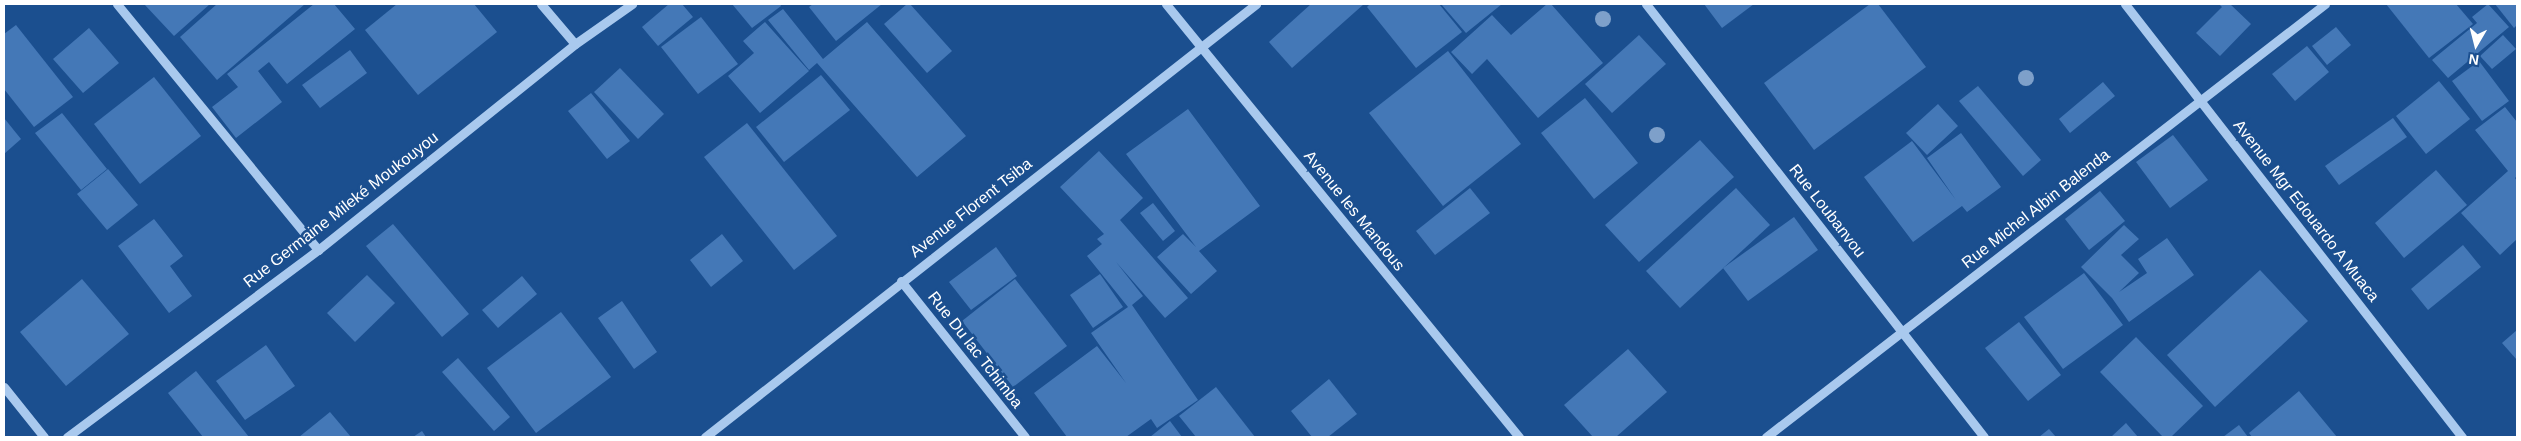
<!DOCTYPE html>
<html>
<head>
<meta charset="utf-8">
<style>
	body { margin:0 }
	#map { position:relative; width:2521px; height:441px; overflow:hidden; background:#1b4f8f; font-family:Helvetica,sans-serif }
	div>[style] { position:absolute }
	.building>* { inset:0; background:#4478b7 }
	.minor>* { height:9px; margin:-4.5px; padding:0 4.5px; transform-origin:4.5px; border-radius:4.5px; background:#a9c9ee }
	.trees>* { width:16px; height:16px; margin:-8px; border-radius:50%; background:#7ea0ca }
	span { translate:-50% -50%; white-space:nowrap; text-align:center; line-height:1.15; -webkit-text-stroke:5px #1b4f8f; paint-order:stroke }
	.street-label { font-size:16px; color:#fff }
	.frame { position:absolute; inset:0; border:5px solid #fff; pointer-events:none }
	.north { position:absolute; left:2451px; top:20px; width:50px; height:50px; -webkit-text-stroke:4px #1b4f8f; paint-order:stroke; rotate:188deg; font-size:14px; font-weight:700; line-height:20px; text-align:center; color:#fff }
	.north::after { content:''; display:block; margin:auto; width:18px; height:22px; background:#fff; clip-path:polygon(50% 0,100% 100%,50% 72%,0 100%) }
</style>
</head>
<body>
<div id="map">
	<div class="building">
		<div style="clip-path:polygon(144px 4px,210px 4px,174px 36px)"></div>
		<div style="clip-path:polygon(217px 4px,305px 4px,217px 80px,180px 37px)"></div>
		<div style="clip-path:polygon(314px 4px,334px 4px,355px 29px,287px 84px,269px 62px,258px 71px,282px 102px,236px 138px,212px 107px,238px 87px,227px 74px)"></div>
		<div style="clip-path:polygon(397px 4px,474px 4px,497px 32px,418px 95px,365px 30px)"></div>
		<div style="clip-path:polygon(669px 4px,682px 4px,693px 17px,658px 46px,642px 27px)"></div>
		<div style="clip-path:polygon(732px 4px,780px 4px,781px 6px,752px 28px)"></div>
		<div style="clip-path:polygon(813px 4px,882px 4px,836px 41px,809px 7px)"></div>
		<div style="clip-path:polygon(907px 4px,910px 4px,952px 51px,927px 73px,884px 24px)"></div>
		<div style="clip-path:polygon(1311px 4px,1364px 4px,1292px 68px,1269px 42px)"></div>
		<div style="clip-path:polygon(1370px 4px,1439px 4px,1462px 32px,1416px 68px,1367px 7px)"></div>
		<div style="clip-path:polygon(1441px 4px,1502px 4px,1466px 33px)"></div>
		<div style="clip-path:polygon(1547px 4px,1551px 4px,1603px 63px,1538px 118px,1487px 59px,1472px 74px,1451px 52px,1492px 15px,1511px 35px)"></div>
		<div style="clip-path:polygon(1704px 4px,1754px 4px,1722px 28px)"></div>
		<div style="clip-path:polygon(1870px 4px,1878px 4px,1926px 67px,1814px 150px,1764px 83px)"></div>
		<div style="clip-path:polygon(2219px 4px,2230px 4px,2251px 24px,2220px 56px,2196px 33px,2222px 7px)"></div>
		<div style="clip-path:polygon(2386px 4px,2456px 4px,2473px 24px,2429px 58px)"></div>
		<div style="clip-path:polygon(2488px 4px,2509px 27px,2448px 78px,2432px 60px,2477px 23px,2472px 17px)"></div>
		<div style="clip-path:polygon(2495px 4px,2517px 4px,2517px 25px,2514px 28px)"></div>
		<div style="clip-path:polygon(783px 9px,823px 59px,867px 22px,966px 136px,917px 177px,817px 63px,809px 70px,768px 20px)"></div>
		<div style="clip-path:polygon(701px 17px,738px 64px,698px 94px,661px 47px)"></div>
		<div style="clip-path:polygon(765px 22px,809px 71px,760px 113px,728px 76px,754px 53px,743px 41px)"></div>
		<div style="clip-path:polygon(16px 25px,73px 97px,34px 127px,4px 89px,4px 34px)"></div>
		<div style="clip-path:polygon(2336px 27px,2351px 45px,2327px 65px,2312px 46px)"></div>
		<div style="clip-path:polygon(89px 28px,119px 63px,83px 93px,53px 59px)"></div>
		<div style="clip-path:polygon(1639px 35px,1666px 64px,1612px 113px,1585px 84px)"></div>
		<div style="clip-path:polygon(2503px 35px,2516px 49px,2492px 69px,2480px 56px)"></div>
		<div style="clip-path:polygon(2307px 46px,2329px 72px,2295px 101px,2272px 74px)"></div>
		<div style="clip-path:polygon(350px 50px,367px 73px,320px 108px,302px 85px)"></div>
		<div style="clip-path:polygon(1448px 51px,1521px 144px,1443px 206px,1369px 113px)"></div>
		<div style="clip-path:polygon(2479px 61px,2509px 101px,2482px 121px,2452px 81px)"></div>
		<div style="clip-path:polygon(620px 68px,664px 114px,638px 139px,594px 92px)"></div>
		<div style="clip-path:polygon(821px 75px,850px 110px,784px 162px,756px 127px)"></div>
		<div style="clip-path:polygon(154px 77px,201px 136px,140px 184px,94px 124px)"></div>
		<div style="clip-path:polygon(2439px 81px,2470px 119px,2426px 154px,2396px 116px)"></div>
		<div style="clip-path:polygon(2103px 82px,2115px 96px,2070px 133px,2059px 119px)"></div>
		<div style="clip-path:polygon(1978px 86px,2041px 160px,2023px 176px,1959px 101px)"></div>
		<div style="clip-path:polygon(591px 93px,630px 141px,607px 159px,568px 111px)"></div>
		<div style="clip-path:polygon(1585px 98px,1638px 163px,1594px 199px,1541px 133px)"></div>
		<div style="clip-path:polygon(1938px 104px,1958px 126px,1927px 155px,1906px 133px)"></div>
		<div style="clip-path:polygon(2505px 107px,2517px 122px,2517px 176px,2515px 178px,2517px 181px,2517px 239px,2500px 255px,2461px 213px,2508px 171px,2475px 130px)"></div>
		<div style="clip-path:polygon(1188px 109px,1260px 206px,1199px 251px,1217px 271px,1191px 294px,1157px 257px,1183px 234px,1196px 247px,1126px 154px)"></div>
		<div style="clip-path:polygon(62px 113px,107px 169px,81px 190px,35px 133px)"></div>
		<div style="clip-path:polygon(4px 118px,21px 139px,4px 154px)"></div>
		<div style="clip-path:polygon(2393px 118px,2407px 137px,2339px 185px,2325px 166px)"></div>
		<div style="clip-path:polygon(747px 123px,837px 236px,794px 270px,704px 157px)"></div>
		<div style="clip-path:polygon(1961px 133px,2001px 187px,1967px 212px,1962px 206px,1913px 242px,1864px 177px,1912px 141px,1956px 200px,1927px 158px)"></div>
		<div style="clip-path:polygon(2173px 135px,2208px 180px,2170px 208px,2136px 162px)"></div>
		<div style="clip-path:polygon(1700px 140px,1734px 177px,1639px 262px,1605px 225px)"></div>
		<div style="clip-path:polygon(1099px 151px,1143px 198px,1120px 220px,1188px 298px,1165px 318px,1116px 262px,1143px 296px,1132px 305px,1198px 400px,1157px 428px,1151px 419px,1126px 437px,1067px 437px,1034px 393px,1097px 346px,1126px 383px,1091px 333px,1128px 307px,1087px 256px,1102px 244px,1097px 239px,1104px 234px,1060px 187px)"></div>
		<div style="clip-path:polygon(108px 169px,138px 205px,107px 230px,77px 194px)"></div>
		<div style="clip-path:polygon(2436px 170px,2467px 205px,2404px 258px,2375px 223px)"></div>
		<div style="clip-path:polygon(1470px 188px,1490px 213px,1435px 255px,1416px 231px)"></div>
		<div style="clip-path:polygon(1736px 188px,1770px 225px,1680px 308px,1646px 271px)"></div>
		<div style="clip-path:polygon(2100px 191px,2125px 221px,2089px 250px,2065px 219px)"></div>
		<div style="clip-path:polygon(1153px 203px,1175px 231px,1163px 241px,1140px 213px)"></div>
		<div style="clip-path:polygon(1794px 217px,1818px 250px,1748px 301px,1723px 268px)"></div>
		<div style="clip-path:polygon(154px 219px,183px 256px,170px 266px,192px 296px,169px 313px,118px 246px)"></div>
		<div style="clip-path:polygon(393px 224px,469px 314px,442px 337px,366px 246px)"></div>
		<div style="clip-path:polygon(2124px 225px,2139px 239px,2121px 255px,2139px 273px,2119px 292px,2147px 273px,2138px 259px,2167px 238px,2194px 275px,2129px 322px,2112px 298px,2081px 267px)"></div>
		<div style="clip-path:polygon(722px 234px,743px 261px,711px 287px,690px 260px)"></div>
		<div style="clip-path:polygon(2463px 245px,2481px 267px,2428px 310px,2411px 289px)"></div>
		<div style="clip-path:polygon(996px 247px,1017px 276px,971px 310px,949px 282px)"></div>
		<div style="clip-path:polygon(2260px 270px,2308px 321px,2215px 407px,2167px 355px)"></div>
		<div style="clip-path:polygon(2084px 273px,2123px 325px,2063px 369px,2024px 317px)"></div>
		<div style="clip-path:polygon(1100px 274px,1123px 307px,1093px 328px,1070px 295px)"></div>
		<div style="clip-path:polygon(367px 275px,395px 303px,355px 342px,327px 313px)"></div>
		<div style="clip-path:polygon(522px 276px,537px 294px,498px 328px,482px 310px)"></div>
		<div style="clip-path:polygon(82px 279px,129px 334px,66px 386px,20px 332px)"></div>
		<div style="clip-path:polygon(1015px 279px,1067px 346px,1013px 387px,962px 321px)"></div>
		<div style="clip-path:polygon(622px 301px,657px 352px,634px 369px,598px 318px)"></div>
		<div style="clip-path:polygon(561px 312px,611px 377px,536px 433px,487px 368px)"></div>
		<div style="clip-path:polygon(2019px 322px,2061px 375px,2028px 401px,1985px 348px)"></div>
		<div style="clip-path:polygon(2517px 330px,2517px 360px,2502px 343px)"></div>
		<div style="clip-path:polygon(2136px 337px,2203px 406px,2171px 437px,2163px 437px,2100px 372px)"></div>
		<div style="clip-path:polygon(266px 345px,295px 386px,245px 420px,216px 381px)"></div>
		<div style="clip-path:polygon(1628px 349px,1667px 392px,1616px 437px,1593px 437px,1564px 405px)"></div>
		<div style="clip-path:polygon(458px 358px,510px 417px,494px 431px,442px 372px)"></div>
		<div style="clip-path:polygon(196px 371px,249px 437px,203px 437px,168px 393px)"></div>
		<div style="clip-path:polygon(1329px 379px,1357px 414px,1328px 437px,1312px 437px,1291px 411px)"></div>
		<div style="clip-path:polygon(1216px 387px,1255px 437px,1196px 437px,1179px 416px)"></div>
		<div style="clip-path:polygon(2299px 391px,2337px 437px,2252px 437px,2249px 433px)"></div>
		<div style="clip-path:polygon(330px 412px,351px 437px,299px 437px)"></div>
		<div style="clip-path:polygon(1170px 421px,1182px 437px,1150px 437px)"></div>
		<div style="clip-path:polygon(2126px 423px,2138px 437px,2111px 437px)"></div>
		<div style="clip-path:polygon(2239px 425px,2248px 437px,2223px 437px)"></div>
		<div style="clip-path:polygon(2049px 429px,2056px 437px,2039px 437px)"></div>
		<div style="clip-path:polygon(422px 431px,426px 437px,413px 437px)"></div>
	</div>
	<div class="minor">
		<div style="left:117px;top:4px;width:318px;rotate:50.7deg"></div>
		<div style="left:541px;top:4px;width:52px;rotate:49.6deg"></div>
		<div style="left:1166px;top:4px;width:559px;rotate:50.81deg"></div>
		<div style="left:1646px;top:4px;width:549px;rotate:52.02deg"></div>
		<div style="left:2125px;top:4px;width:549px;rotate:52.11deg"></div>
		<div style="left:901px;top:281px;width:199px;rotate:51.5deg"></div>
		<div style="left:4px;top:387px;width:64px;rotate:51.3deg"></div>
		<div style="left:67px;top:437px;width:313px;rotate:-36.7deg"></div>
		<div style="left:318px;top:250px;width:329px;rotate:-38.7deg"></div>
		<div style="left:575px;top:44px;width:70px;rotate:-35.1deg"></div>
		<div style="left:705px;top:437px;width:701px;rotate:-38.16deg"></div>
		<div style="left:1766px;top:437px;width:707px;rotate:-37.76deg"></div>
	</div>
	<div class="trees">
		<div style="left:1603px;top:19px"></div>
		<div style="left:2026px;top:78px"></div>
		<div style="left:1657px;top:135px"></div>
	</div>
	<div class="street-label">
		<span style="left:971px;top:208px;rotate:-38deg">Avenue Florent Tsiba</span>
		<span style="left:2036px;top:209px;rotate:-38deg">Rue Michel Albin Balenda</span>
		<span style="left:341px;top:210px;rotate:-38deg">Rue Germaine Mileké Moukouyou</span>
		<span style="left:1354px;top:211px;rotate:51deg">Avenue les Mandous</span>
		<span style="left:1827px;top:211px;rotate:52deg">Rue Loubanvou</span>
		<span style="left:2306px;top:211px;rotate:52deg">Avenue Mgr Edouardo A Muaca</span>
		<span style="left:975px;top:350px;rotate:52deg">Rue Du lac Tchimba</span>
	</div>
	<div class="frame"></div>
	<div class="north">N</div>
</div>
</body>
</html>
